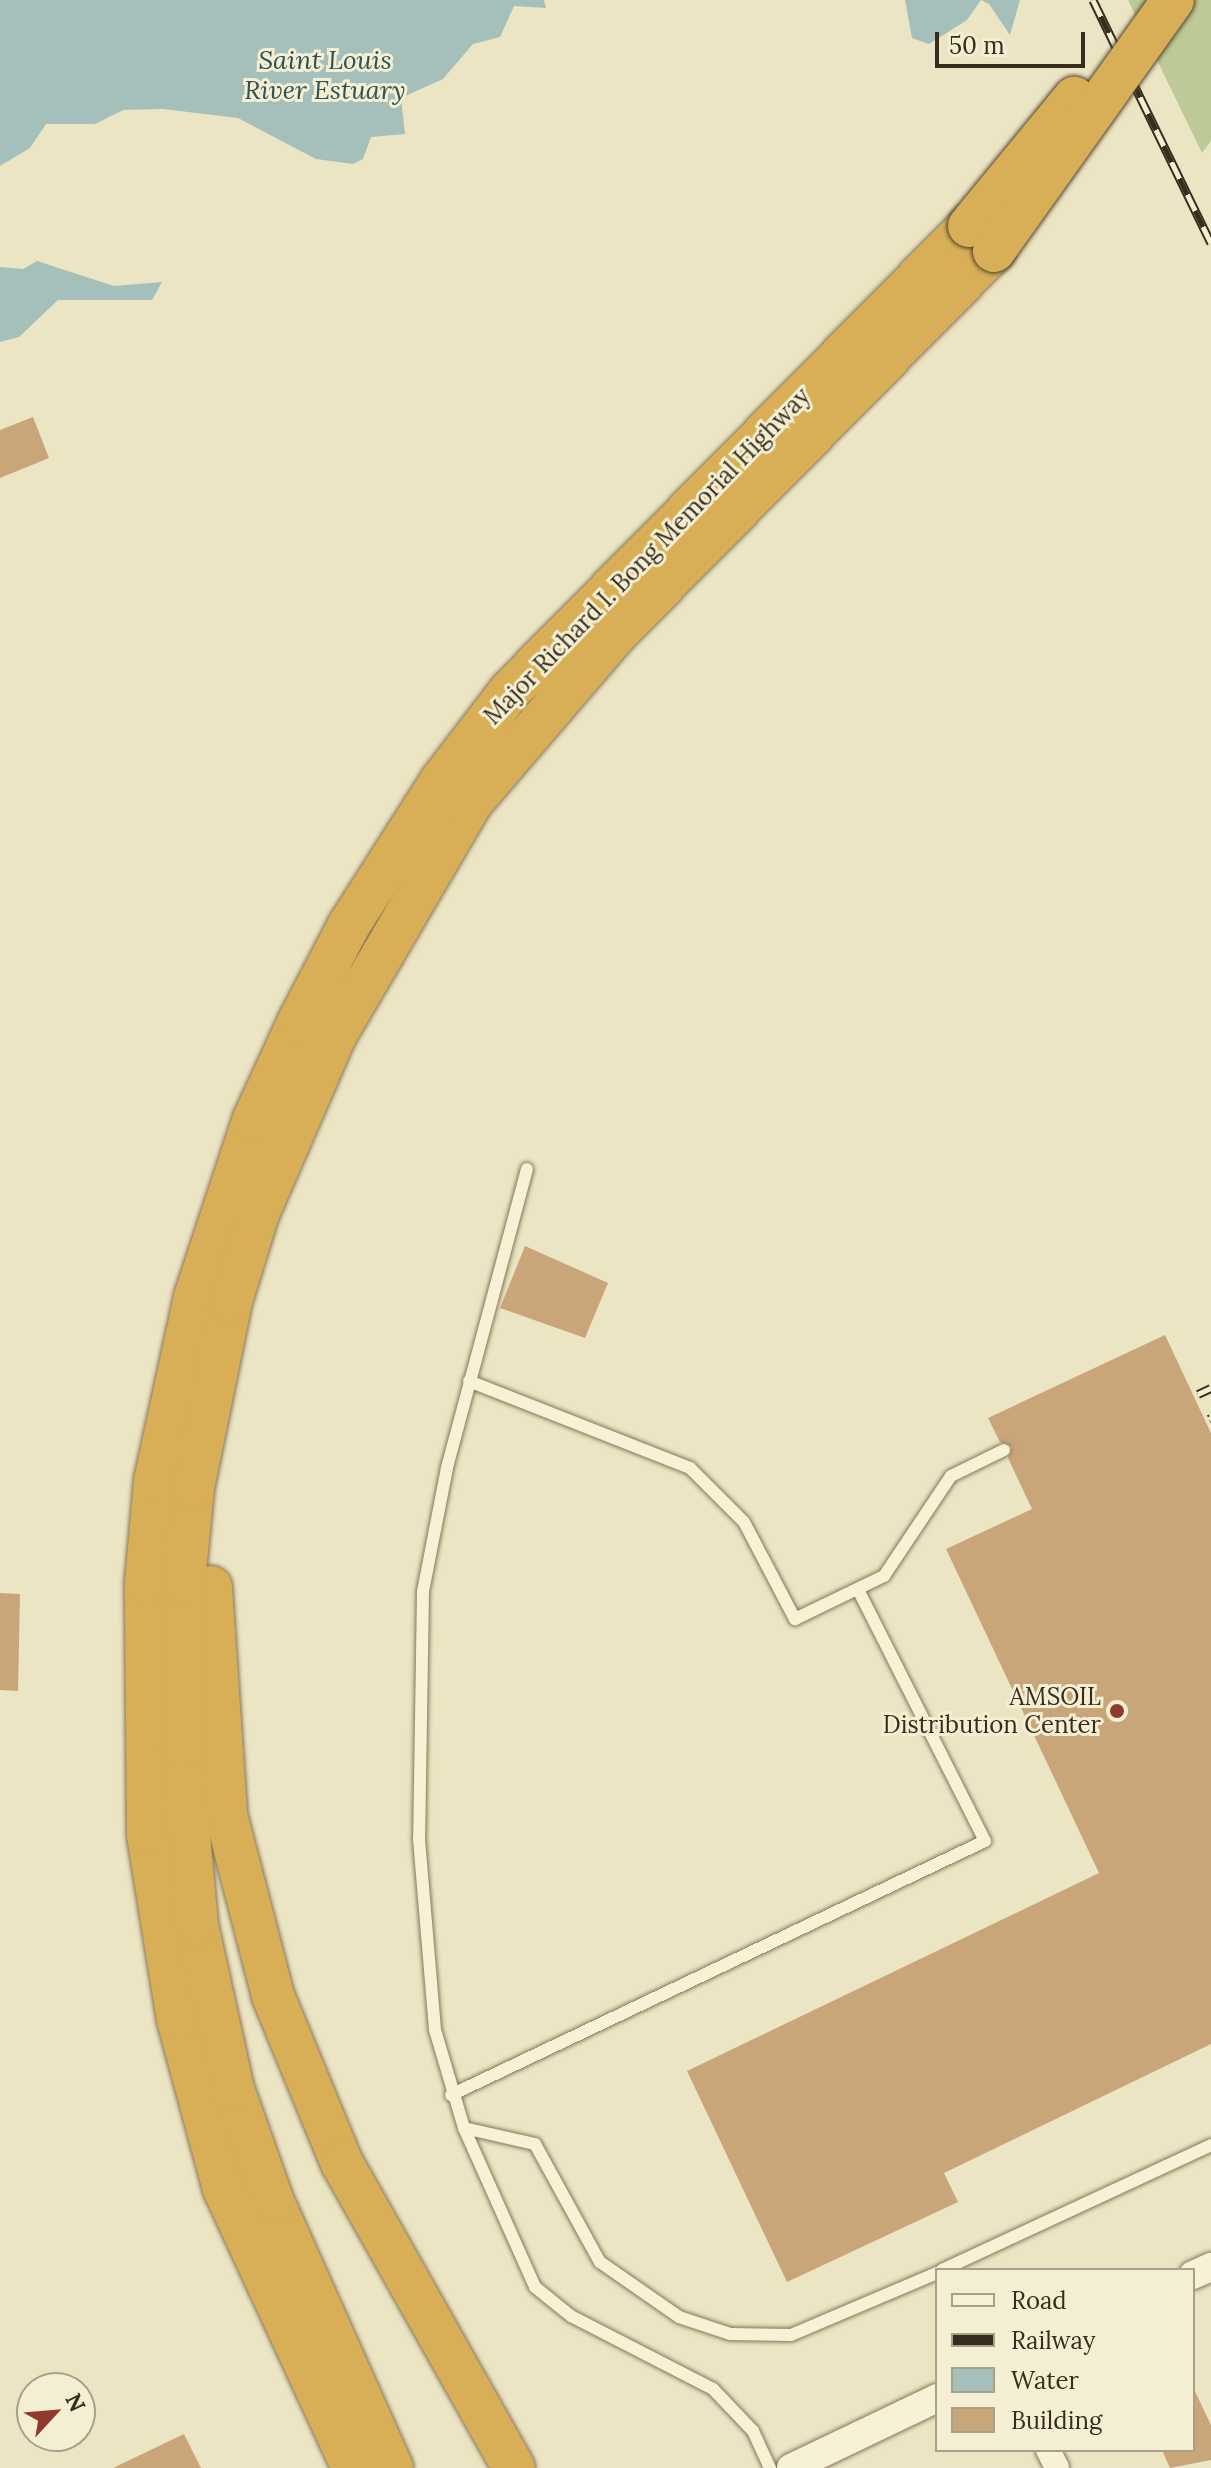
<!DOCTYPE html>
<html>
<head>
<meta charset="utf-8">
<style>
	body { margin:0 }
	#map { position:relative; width:1211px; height:2468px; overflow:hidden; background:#ece5c3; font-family:Lora,serif }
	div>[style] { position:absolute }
	.green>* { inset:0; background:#bdca97 }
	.water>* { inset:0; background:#a5bfbb }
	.building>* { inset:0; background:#c9a57a }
	.roads { filter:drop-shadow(0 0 2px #85775a) drop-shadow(0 0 2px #85775a) }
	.service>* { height:12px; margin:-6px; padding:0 6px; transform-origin:6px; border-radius:6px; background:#f7f1d6 }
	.minor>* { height:24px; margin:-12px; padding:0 12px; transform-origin:12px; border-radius:12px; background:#f7f1d6 }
	.tertiary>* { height:28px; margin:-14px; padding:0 14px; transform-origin:14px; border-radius:14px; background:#f7f1d6 }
	.motorway>* { height:42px; margin:-21px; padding:0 21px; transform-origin:21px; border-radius:21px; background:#d8af56 }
	.rail>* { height:9px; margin-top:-4.5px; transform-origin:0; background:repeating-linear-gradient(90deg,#f4eed2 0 18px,#362d1e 0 36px); box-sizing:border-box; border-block:2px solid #362d1e }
	.bridges { filter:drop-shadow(0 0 2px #53442f) drop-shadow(0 0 2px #53442f) }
	.motorway-bridge>* { height:42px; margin:-21px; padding:0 21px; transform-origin:21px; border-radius:21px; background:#d8af56 }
	.dots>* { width:22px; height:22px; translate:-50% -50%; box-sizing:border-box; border:4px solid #f4eed2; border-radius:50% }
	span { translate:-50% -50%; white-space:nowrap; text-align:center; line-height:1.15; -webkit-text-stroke:6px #f4eed2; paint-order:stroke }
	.street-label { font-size:24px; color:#362d1e }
	.poi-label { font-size:24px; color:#362d1e }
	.right { translate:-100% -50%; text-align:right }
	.water-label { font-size:26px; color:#2e5355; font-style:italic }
	.legend { position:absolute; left:935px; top:2268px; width:260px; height:184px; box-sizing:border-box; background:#f4eed2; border:2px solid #a8a18a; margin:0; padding:10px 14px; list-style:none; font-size:24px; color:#362d1e }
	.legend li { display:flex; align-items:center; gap:16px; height:40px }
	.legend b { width:40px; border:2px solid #a8a18a }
	.north { position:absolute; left:16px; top:2372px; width:80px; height:80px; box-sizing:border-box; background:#f4eed2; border:2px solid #a8a18a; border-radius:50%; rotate:64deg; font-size:22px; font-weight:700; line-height:32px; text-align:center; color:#362d1e }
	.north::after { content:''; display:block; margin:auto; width:28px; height:36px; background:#92392d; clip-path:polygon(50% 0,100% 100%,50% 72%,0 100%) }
	.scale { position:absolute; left:935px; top:32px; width:150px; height:36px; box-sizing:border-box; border:4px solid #362d1e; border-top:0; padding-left:10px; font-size:24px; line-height:28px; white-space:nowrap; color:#362d1e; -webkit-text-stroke:6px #f4eed2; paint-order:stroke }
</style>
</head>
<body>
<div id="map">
	<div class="green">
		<div style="clip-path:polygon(1128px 0,1211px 0,1211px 141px,1202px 153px)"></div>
	</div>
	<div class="water">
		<div style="clip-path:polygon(0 0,544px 0,546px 8px,514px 6px,500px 37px,473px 44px,443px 79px,401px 98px,405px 134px,371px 137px,363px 159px,353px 164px,316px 159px,238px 118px,163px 109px,123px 110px,95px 124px,46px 124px,30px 148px,0 166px)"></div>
		<div style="clip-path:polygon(905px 0,981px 0,967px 20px,929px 44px,912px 38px)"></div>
		<div style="clip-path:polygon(981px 0,1020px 0,1010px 35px,989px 4px)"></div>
		<div style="clip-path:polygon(37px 261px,114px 286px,162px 282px,152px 300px,58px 300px,19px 337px,0 342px,0 267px,23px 269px)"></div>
	</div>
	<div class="building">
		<div style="clip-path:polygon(33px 417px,49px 458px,0 478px,0 430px)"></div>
		<div style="clip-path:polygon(525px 1246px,608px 1283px,585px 1338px,500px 1308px)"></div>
		<div style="clip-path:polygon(1165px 1335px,1211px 1433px,1211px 2044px,944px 2173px,958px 2202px,787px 2282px,687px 2071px,1099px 1873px,946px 1549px,1032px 1509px,1008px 1458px,1012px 1447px,1000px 1442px,988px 1418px)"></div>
		<div style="clip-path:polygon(0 1593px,20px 1594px,18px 1691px,0 1690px)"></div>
		<div style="clip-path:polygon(1193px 2387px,1211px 2425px,1211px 2460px,1170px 2468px,1162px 2450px,1193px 2450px)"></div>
		<div style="clip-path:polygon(184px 2434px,201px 2468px,113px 2468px)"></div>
	</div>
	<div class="roads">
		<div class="service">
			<div style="left:527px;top:1169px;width:310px;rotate:105deg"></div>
			<div style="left:447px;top:1468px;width:126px;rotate:101deg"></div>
			<div style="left:423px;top:1592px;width:247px;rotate:90.9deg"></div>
			<div style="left:419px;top:1839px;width:192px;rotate:85.2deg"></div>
			<div style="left:435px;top:2030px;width:102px;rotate:73.5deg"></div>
			<div style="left:464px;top:2128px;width:174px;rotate:65.9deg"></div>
			<div style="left:535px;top:2287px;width:46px;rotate:38.9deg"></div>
			<div style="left:571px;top:2316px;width:160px;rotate:27.2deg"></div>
			<div style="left:713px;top:2389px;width:58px;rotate:46.4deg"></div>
			<div style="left:753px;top:2431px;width:41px;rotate:65.3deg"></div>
			<div style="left:469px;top:1381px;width:238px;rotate:21.5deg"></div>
			<div style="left:690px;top:1468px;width:76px;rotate:45deg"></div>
			<div style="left:744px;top:1522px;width:110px;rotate:62.3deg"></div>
			<div style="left:795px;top:1619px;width:99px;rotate:-25.8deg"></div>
			<div style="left:884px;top:1576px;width:120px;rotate:-56.2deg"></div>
			<div style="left:951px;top:1476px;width:59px;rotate:-26.1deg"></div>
			<div style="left:451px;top:2095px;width:591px;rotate:-25.44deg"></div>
			<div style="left:985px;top:1841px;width:281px;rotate:-116.8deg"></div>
			<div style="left:464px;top:2128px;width:73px;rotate:12.7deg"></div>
			<div style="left:535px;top:2144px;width:135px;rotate:61.2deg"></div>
			<div style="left:600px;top:2262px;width:96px;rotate:34.8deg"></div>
			<div style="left:679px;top:2317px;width:54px;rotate:18.4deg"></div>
			<div style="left:730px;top:2334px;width:61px;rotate:0.9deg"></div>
			<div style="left:791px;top:2335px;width:159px;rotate:-23deg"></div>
			<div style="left:942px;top:2270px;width:297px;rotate:-24.9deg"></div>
		</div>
		<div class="minor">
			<div style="left:1048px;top:2450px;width:20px;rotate:63deg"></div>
		</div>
		<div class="tertiary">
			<div style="left:1193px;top:2275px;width:20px;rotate:-24deg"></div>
			<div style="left:791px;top:2468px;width:162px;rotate:-25.6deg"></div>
		</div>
		<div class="motorway">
			<div style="left:211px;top:1587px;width:228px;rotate:86.2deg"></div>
			<div style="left:226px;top:1815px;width:187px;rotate:75.4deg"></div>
			<div style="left:273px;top:1996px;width:181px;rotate:67.6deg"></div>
			<div style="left:342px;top:2163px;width:350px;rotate:60.6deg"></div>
			<div style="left:353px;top:2468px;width:307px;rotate:-114.8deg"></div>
			<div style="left:224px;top:2189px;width:175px;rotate:-105.2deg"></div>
			<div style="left:178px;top:2020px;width:187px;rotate:-99.2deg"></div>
			<div style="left:148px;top:1835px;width:253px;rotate:-90.5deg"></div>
			<div style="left:146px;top:1582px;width:101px;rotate:-84.9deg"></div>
			<div style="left:155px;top:1481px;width:188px;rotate:-77.7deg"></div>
			<div style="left:195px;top:1297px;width:188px;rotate:-71.7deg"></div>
			<div style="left:254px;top:1119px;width:108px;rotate:-65.3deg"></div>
			<div style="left:299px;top:1021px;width:108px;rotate:-62.5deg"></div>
			<div style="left:349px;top:925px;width:171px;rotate:-57.4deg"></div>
			<div style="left:441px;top:781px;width:113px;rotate:-52.5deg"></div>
			<div style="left:510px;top:691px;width:653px;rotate:-45.37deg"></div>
			<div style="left:392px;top:2468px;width:291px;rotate:-114.1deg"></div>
			<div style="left:273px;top:2202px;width:120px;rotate:-109.5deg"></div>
			<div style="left:233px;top:2089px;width:168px;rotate:-102.4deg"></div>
			<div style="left:197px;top:1925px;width:181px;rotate:-95.1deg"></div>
			<div style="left:181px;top:1745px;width:163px;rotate:-88.9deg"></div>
			<div style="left:184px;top:1582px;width:94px;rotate:-84.5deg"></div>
			<div style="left:193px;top:1488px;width:191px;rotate:-78.5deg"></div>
			<div style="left:231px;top:1301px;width:91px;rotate:-72.8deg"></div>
			<div style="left:258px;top:1214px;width:194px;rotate:-66.6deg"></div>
			<div style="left:335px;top:1036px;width:270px;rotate:-59.7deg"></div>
			<div style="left:471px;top:803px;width:223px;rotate:-49.4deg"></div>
			<div style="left:616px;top:634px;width:538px;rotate:-45.38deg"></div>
		</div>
	</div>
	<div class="rail">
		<div style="left:1093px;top:0;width:270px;rotate:64.1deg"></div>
		<div style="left:1198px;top:1394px;width:14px;rotate:-25deg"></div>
		<div style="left:1209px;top:1419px;width:2px;rotate:-27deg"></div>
	</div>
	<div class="bridges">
		<div class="motorway-bridge">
			<div style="left:969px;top:226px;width:166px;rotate:-50.6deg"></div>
			<div style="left:994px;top:251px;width:308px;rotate:-54.5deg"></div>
		</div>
	</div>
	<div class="dots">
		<div style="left:1117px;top:1711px;background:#92392d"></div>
	</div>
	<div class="street-label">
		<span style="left:647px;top:556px;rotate:-46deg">Major Richard I. Bong Memorial Highway</span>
	</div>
	<div class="poi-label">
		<span class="right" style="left:1101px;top:1711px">AMSOIL<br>Distribution Center</span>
	</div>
	<div class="water-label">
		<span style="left:325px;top:75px">Saint Louis<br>River Estuary</span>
	</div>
	<ul class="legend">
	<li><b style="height:10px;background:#f7f1d6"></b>Road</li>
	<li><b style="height:10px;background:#362d1e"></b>Railway</li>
	<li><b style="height:22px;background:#a5bfbb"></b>Water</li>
	<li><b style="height:22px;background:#c9a57a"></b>Building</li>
	</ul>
	<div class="north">N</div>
	<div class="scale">50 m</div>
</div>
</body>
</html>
